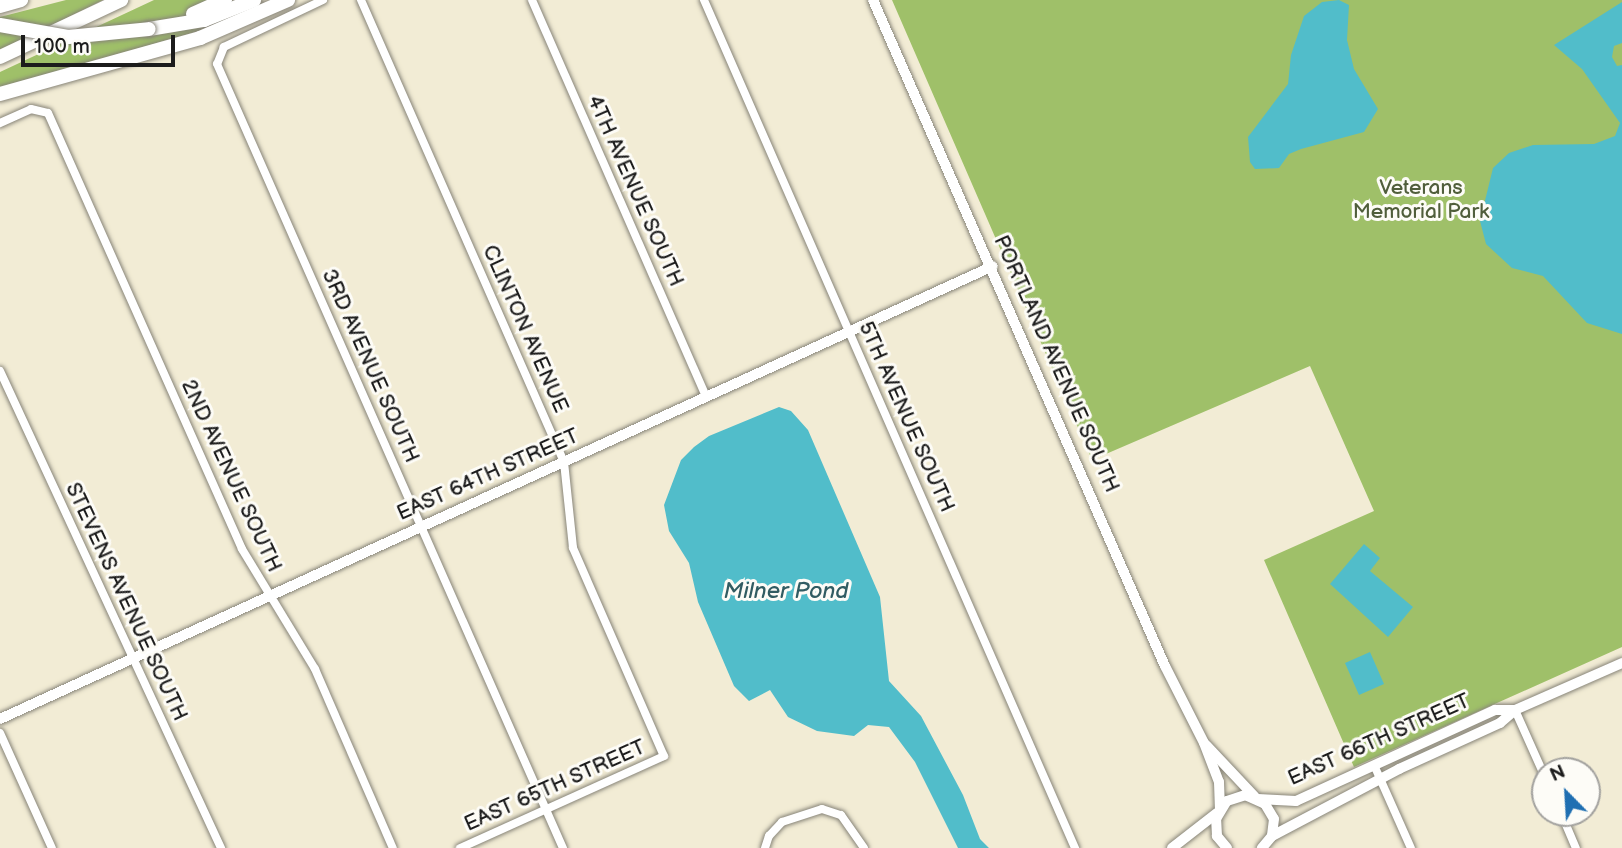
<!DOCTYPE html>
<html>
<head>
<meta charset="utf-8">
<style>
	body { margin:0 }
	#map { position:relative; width:1622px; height:848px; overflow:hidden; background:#f2ecd5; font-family:"Balsamiq Sans",sans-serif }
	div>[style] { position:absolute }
	.green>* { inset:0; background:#9fc069 }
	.water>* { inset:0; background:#51bdca }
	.roads { filter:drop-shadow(0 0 2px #878478) drop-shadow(0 0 2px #878478) }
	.minor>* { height:8px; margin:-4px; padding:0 4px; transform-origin:4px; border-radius:4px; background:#fff }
	.tertiary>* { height:10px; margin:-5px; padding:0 5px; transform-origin:5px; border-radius:5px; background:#fff }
	.secondary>* { height:10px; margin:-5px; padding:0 5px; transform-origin:5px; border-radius:5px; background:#fff }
	.motorway>* { height:14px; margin:-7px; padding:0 7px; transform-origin:7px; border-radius:7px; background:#fff }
	.bridges { filter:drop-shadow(0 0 2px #878478) drop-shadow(0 0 2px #878478) }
	.motorway-bridge>* { height:14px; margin:-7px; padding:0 7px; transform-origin:7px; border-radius:7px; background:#fff }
	span { translate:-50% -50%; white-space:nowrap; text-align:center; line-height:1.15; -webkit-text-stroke:6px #fdfcf7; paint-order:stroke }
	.park-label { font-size:21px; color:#505e3b }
	.street-label { font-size:21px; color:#1c1c1c }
	.water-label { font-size:23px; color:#315c62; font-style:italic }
	.north { position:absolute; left:1531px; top:757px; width:70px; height:70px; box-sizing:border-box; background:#fdfcf7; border:2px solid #a3a29f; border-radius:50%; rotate:336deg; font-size:19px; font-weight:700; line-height:28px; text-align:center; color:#1c1c1c }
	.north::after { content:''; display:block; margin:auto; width:24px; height:32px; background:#1f6fb2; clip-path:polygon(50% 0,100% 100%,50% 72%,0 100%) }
	.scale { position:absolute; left:21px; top:35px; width:154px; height:32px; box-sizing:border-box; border:4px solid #1c1c1c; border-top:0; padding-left:9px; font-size:21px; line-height:24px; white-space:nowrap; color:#1c1c1c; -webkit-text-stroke:5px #fdfcf7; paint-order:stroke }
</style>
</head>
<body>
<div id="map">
	<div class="green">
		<div style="clip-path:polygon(66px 0,103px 0,0 51px,0 17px)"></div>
		<div style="clip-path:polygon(154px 0,217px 0,224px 21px,239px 19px,0 89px,0 72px)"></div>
		<div style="clip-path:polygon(892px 0,1622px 0,1622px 647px,1354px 767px,1264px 560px,1374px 511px,1310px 366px,1092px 460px)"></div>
	</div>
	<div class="water">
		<div style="clip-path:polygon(1339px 0,1349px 5px,1347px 40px,1354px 69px,1378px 109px,1364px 132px,1301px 149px,1289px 154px,1279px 168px,1255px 169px,1250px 162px,1248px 137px,1288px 84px,1291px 55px,1304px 16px,1322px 2px)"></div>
		<div style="clip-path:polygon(1622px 2px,1622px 43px,1614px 46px,1612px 57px,1617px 66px,1622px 65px,1622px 334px,1587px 323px,1543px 276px,1512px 268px,1486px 244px,1480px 221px,1493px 168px,1509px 153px,1533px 145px,1594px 144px,1615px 136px,1620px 123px,1582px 69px,1554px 45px)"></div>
		<div style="clip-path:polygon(779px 407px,791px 411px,808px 430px,880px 597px,889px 681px,921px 716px,963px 795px,980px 839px,989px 848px,958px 848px,915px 762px,889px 727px,868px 725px,854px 736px,817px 731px,788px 717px,770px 690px,749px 701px,734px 686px,698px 602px,689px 563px,669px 531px,664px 505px,681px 460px,694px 447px,709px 436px)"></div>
		<div style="clip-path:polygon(1364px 544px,1380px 558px,1370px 571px,1413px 607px,1388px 637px,1330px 584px)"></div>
		<div style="clip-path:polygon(1370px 652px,1384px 684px,1359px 695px,1345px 663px)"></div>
	</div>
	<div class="roads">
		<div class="minor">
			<div style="left:323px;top:0;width:110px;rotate:154.6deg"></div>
			<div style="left:224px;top:47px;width:18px;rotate:112deg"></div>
			<div style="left:217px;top:64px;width:857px;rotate:66.19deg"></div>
			<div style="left:361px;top:0;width:505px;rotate:66.28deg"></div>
			<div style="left:564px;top:462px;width:86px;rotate:84deg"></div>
			<div style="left:573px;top:548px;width:227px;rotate:66.4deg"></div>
			<div style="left:664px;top:756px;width:224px;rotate:155.7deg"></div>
			<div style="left:532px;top:0;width:433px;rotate:66.3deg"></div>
			<div style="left:704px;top:0;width:926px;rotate:66.37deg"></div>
			<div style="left:0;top:123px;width:34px;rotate:-24deg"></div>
			<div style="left:31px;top:109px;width:17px;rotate:13deg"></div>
			<div style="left:48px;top:113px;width:477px;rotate:66deg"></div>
			<div style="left:242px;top:549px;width:140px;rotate:58.7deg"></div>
			<div style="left:315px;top:669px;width:195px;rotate:66.5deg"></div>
			<div style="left:0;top:371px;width:526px;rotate:65.14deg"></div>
			<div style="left:1515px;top:710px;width:73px;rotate:65.9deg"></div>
			<div style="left:0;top:733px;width:126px;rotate:65.7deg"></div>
			<div style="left:1374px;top:765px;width:91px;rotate:66deg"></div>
			<div style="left:1561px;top:813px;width:38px;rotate:67deg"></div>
			<div style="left:765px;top:848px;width:13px;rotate:-72deg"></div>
			<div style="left:769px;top:836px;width:19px;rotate:-47deg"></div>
			<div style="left:782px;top:822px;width:42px;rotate:-18deg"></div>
			<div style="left:822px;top:809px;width:20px;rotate:18deg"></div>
			<div style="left:841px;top:815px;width:40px;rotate:55.1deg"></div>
		</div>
		<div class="tertiary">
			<div style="left:0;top:719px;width:1091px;rotate:-24.52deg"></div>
		</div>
		<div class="secondary">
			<div style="left:873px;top:0;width:727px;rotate:66.33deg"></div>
			<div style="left:1165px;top:666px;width:86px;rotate:63.1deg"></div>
			<div style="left:1204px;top:743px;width:42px;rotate:69deg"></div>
			<div style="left:1219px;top:782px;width:26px;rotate:88deg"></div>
			<div style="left:1206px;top:745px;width:71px;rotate:46.7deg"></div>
			<div style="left:1258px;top:799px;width:38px;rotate:3deg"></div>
			<div style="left:1296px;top:801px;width:219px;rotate:-24.6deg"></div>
			<div style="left:1495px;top:710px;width:20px"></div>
			<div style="left:1272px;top:836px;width:144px;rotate:-27.8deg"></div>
			<div style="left:1399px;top:769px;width:111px;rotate:-24.5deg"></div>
			<div style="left:1500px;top:723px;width:20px;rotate:-41deg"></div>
			<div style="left:1515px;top:710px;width:117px;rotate:-23.7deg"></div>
			<div style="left:1172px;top:848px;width:57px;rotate:-37.9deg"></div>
			<div style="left:1227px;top:848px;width:16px;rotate:-130deg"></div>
			<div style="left:1217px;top:836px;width:17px;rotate:-93deg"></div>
			<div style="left:1216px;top:819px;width:21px;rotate:-59deg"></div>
			<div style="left:1227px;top:801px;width:19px;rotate:-18deg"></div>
			<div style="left:1245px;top:795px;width:22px;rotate:24deg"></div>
			<div style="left:1265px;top:804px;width:17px;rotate:59deg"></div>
			<div style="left:1274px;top:819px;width:17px;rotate:97deg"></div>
			<div style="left:1272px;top:836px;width:16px;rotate:130deg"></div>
		</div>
		<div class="motorway">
			<div style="left:0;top:6px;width:22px;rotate:-16deg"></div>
			<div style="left:193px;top:14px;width:35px;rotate:-24deg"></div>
			<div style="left:149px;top:29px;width:56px;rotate:-9.3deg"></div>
			<div style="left:204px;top:20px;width:54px;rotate:-21.8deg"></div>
			<div style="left:0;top:57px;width:134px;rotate:-25.2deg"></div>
			<div style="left:0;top:94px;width:208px;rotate:-15.6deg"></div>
			<div style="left:200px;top:38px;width:96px;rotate:-23.4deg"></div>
		</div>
	</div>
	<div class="bridges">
		<div class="motorway-bridge">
			<div style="left:0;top:25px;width:69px;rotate:10deg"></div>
			<div style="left:68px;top:37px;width:81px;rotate:-5.6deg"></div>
		</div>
	</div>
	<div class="park-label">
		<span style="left:1421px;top:200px">Veterans<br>Memorial Park</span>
	</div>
	<div class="street-label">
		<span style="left:635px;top:191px;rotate:66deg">4TH AVENUE SOUTH</span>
		<span style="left:525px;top:329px;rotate:66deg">CLINTON AVENUE</span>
		<span style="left:1056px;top:364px;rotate:66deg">PORTLAND AVENUE SOUTH</span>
		<span style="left:370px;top:366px;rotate:66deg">3RD AVENUE SOUTH</span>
		<span style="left:906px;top:417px;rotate:66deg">5TH AVENUE SOUTH</span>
		<span style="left:488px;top:475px;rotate:-24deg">EAST 64TH STREET</span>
		<span style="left:231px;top:476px;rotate:65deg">2ND AVENUE SOUTH</span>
		<span style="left:126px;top:602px;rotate:65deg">STEVENS AVENUE SOUTH</span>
		<span style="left:1379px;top:740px;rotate:-24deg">EAST 66TH STREET</span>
		<span style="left:555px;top:786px;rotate:-24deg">EAST 65TH STREET</span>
	</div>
	<div class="water-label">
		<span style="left:786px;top:591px">Milner Pond</span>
	</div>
	<div class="north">N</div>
	<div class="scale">100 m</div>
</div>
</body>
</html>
